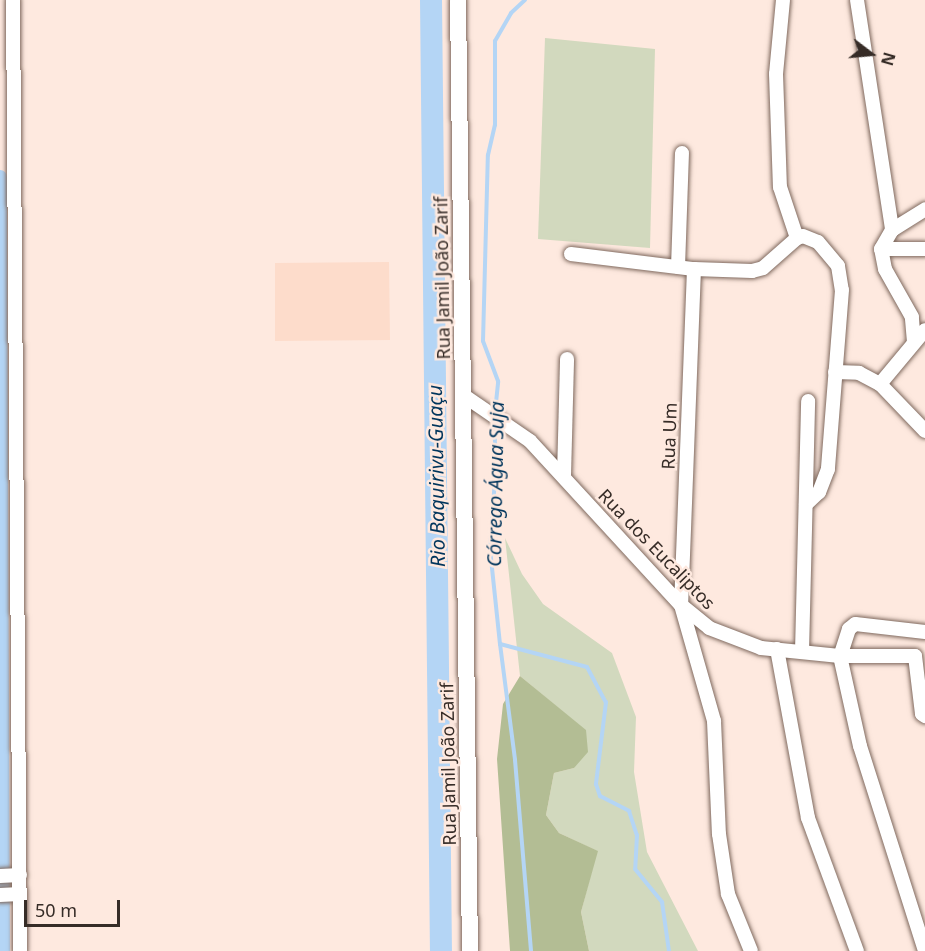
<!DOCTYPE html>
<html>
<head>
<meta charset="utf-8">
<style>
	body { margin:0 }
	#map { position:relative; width:925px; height:951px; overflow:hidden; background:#fee9df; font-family:"Noto Sans",sans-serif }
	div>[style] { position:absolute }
	.built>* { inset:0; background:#fddccb }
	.green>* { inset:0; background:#d2d9be }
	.forest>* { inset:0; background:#b3bd94 }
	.stream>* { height:4px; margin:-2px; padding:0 2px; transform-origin:2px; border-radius:2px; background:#b4d5f5 }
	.canal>* { height:14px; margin:-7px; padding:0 7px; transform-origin:7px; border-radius:7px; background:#b4d5f5 }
	.river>* { height:22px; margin:-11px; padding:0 11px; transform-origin:11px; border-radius:11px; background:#b4d5f5 }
	.roads { filter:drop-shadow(0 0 2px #7f695e) drop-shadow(0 0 2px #7f695e) }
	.minor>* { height:14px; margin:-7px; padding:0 7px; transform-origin:7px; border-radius:7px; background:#fff }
	.major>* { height:16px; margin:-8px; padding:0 8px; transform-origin:8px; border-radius:8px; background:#fff }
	span { translate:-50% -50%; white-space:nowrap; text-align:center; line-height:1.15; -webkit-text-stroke:5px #fee9df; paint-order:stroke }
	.street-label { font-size:18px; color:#362c27 }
	.water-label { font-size:20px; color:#00355c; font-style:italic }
	.north { position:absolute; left:841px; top:24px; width:60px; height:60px; -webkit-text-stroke:4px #fee9df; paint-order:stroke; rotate:106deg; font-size:16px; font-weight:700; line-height:24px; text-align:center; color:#362c27 }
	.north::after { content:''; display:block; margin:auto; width:21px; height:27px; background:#362c27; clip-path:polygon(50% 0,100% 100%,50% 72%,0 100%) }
	.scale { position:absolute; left:24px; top:900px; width:96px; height:27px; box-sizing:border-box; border:3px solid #362c27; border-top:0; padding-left:8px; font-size:18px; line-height:21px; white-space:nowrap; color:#362c27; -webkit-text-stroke:4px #fee9df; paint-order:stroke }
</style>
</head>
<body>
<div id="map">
	<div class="built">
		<div style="clip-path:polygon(389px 262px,390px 340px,275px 341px,275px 263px)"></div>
	</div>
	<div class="green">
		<div style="clip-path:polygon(545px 38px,655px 49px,650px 248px,538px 239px)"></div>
		<div style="clip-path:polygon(505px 538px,522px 574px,543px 604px,612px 653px,636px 717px,634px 772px,647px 852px,698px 951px,589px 951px,581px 912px,597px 851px,559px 833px,546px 815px,554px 773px,574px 768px,586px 731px,520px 676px)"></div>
	</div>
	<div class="forest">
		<div style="clip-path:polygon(520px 676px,586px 730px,588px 752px,574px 768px,554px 773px,546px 815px,559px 833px,598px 851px,581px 912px,589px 951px,510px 951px,497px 759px,503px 704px)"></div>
	</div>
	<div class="stream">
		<div style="left:495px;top:412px;width:31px;rotate:-84deg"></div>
		<div style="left:498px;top:381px;width:43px;rotate:-110.6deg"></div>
		<div style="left:483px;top:341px;width:186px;rotate:-88.5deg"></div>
		<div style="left:488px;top:155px;width:31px;rotate:-77deg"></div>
		<div style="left:495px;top:125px;width:84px;rotate:-90deg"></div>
		<div style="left:495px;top:41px;width:32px;rotate:-60deg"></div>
		<div style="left:511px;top:13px;width:19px;rotate:-43deg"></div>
		<div style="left:494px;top:419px;width:46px;rotate:87.5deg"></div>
		<div style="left:496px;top:465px;width:84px;rotate:94.1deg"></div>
		<div style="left:490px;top:549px;width:96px;rotate:84deg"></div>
		<div style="left:500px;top:644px;width:90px;rotate:14.8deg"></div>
		<div style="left:587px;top:667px;width:40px;rotate:62deg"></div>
		<div style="left:606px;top:702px;width:83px;rotate:97deg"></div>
		<div style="left:596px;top:784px;width:13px;rotate:72deg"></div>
		<div style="left:600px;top:796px;width:33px;rotate:27deg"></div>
		<div style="left:629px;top:811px;width:25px;rotate:72deg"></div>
		<div style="left:637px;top:835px;width:34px;rotate:93deg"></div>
		<div style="left:635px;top:869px;width:43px;rotate:50.7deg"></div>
		<div style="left:662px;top:902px;width:49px;rotate:81.9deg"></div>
		<div style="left:500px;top:644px;width:117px;rotate:82.6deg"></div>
		<div style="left:515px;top:760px;width:192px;rotate:85.2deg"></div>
	</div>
	<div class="canal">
		<div style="left:0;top:177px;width:774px;rotate:89.78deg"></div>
	</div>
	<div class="river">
		<div style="left:431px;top:0;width:951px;rotate:89.4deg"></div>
	</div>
	<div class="roads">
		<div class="minor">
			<div style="left:13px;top:0;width:951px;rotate:89.58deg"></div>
			<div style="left:783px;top:0;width:74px;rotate:95.4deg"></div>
			<div style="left:776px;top:74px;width:113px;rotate:88deg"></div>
			<div style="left:780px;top:187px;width:54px;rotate:71.6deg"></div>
			<div style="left:857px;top:0;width:233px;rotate:81.3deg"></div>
			<div style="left:881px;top:249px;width:44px"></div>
			<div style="left:571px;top:254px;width:124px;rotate:7deg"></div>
			<div style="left:694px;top:269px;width:58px;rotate:2deg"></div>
			<div style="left:752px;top:271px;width:11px;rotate:-15deg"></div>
			<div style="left:763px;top:268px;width:45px;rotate:-41.4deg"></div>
			<div style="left:797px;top:238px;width:6px;rotate:-18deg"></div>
			<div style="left:803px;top:236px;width:16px;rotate:22deg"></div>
			<div style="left:818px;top:242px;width:31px;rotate:50deg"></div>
			<div style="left:838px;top:266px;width:24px;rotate:81deg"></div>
			<div style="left:842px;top:290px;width:180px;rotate:94.5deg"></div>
			<div style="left:828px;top:469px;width:25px;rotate:111deg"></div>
			<div style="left:819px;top:492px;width:18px;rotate:137deg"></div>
			<div style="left:678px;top:267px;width:114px;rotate:-88deg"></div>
			<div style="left:694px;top:269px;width:336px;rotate:92.2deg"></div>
			<div style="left:681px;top:605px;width:121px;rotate:74.1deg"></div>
			<div style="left:714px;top:721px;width:113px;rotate:87.5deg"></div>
			<div style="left:719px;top:834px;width:61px;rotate:81.5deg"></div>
			<div style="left:728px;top:894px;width:61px;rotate:68deg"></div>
			<div style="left:914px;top:342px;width:25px;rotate:-95deg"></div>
			<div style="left:912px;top:317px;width:55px;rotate:-119.4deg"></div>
			<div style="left:885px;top:269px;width:20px;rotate:-101deg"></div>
			<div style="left:881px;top:249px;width:22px;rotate:-60deg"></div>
			<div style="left:892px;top:230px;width:39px;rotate:-32deg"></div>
			<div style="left:835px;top:372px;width:24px;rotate:2deg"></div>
			<div style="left:859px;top:373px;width:24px;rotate:28deg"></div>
			<div style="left:880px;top:384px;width:65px;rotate:46.2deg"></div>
			<div style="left:880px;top:384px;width:70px;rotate:-50.2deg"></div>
			<div style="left:463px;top:395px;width:81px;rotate:34.5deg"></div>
			<div style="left:530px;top:441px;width:223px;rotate:47.4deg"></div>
			<div style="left:681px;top:605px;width:36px;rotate:39deg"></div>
			<div style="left:709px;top:628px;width:56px;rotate:21deg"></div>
			<div style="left:761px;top:648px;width:79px;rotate:5.8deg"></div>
			<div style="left:840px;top:656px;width:92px;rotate:77.5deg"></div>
			<div style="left:860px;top:746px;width:215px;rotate:72.4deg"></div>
			<div style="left:564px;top:476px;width:117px;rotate:-88.5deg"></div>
			<div style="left:925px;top:632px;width:70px;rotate:-173.5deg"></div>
			<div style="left:855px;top:624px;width:8px;rotate:140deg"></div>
			<div style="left:849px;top:629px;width:28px;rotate:108deg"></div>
			<div style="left:840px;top:656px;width:75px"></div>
			<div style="left:915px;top:656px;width:58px;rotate:83.1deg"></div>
			<div style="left:922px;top:714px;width:4px;rotate:34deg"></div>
			<div style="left:777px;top:649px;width:172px;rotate:79.6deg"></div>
			<div style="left:808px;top:818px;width:142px;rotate:69.8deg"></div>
			<div style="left:802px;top:652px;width:251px;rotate:-88.6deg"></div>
			<div style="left:0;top:876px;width:20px;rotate:-3deg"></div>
			<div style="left:0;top:895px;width:20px;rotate:-3deg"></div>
		</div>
		<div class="major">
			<div style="left:458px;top:0;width:951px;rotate:89.28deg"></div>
		</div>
	</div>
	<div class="street-label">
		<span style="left:442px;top:278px;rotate:-91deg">Rua Jamil João Zarif</span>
		<span style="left:669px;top:436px;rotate:-88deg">Rua Um</span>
		<span style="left:657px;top:549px;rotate:46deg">Rua dos Eucaliptos</span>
		<span style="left:448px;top:764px;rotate:-91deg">Rua Jamil João Zarif</span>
	</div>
	<div class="water-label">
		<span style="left:436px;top:476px;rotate:-91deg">Rio Baquirivu-Guaçu</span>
		<span style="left:495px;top:484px;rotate:-89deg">Córrego Água Suja</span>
	</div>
	<div class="north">N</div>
	<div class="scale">50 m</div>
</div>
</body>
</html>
